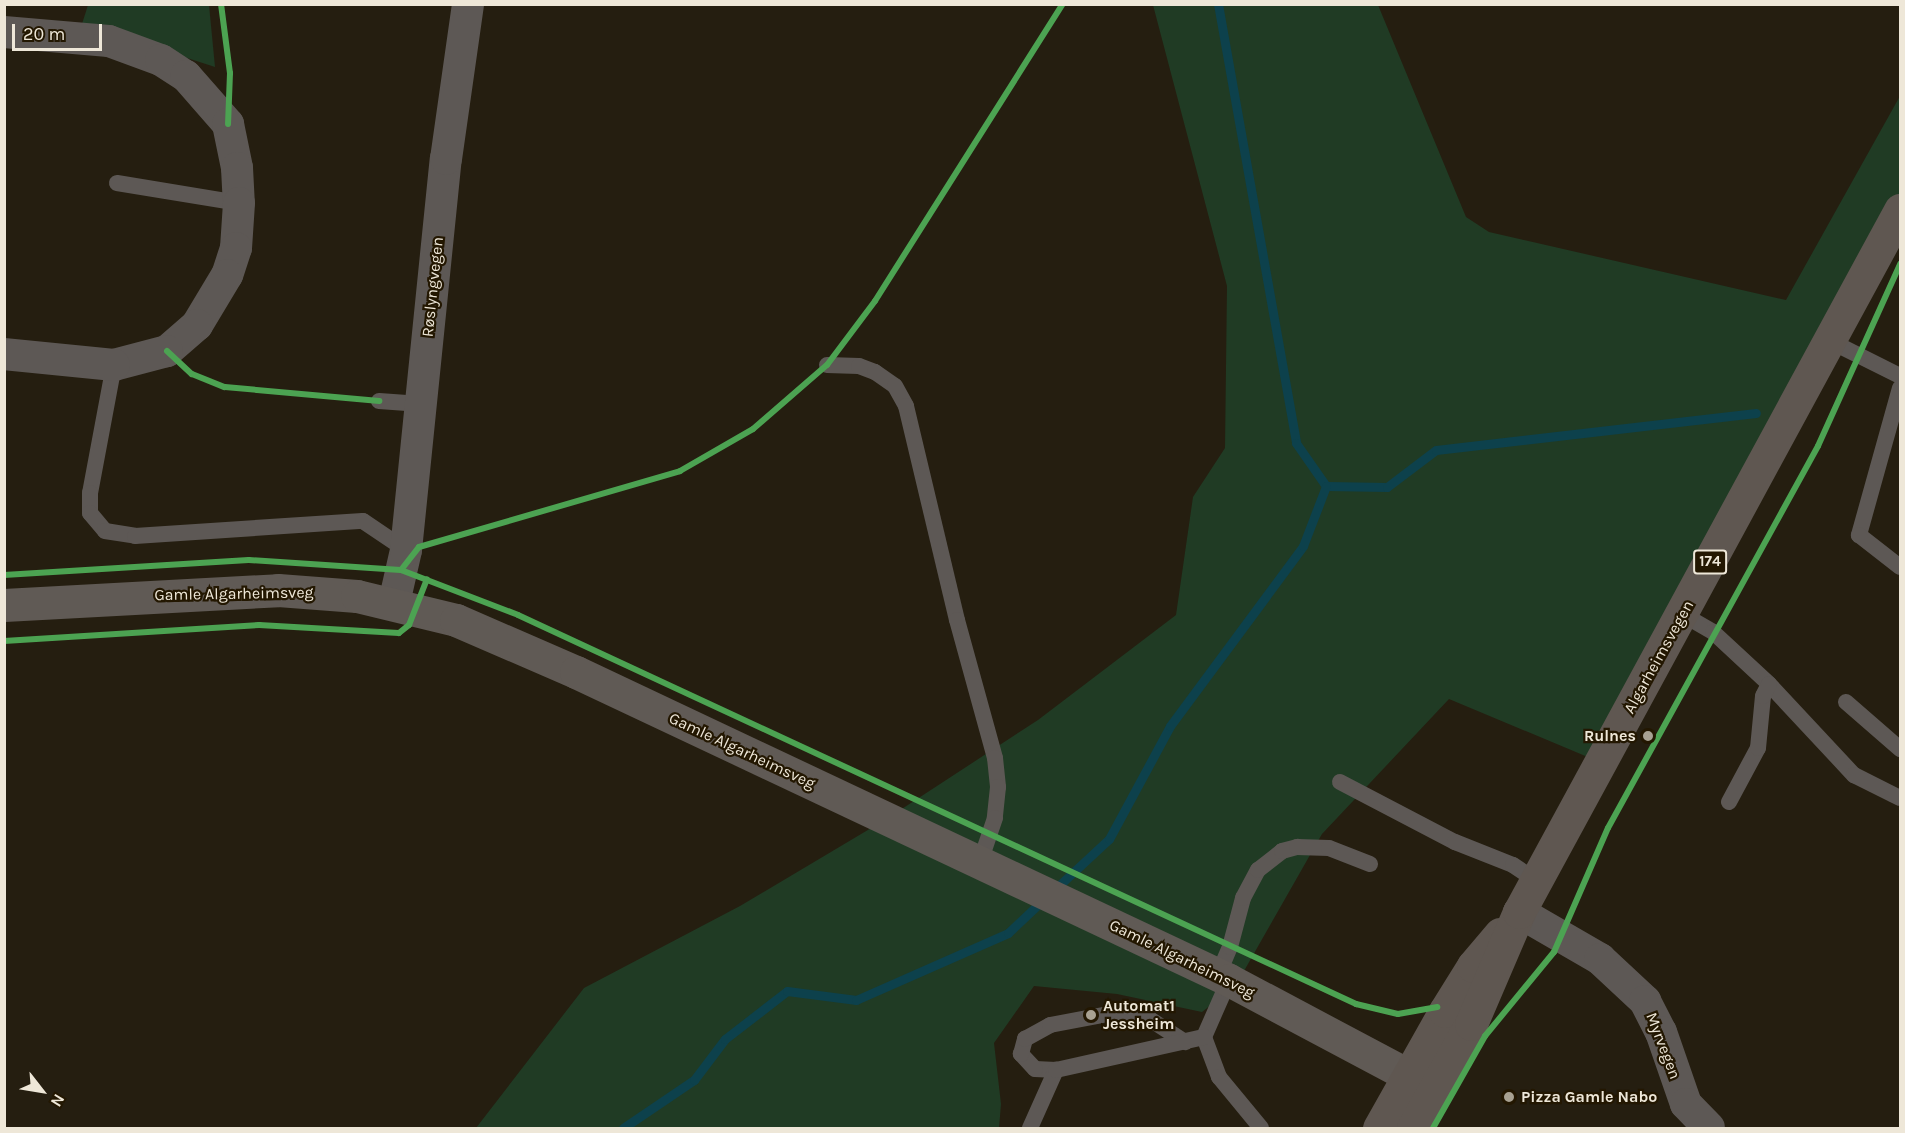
<!DOCTYPE html>
<html>
<head>
<meta charset="utf-8">
<style>
	body { margin:0 }
	#map { position:relative; width:1905px; height:1133px; overflow:hidden; background:#251e10; font-family:Karla,sans-serif }
	div>[style] { position:absolute }
	.green>* { inset:0; background:#203b24 }
	.stream>* { height:9px; margin:-4.5px; padding:0 4.5px; transform-origin:4.5px; border-radius:4.5px; background:#0d414c }
	.lane>* { height:16px; margin:-8px; padding:0 8px; transform-origin:8px; border-radius:8px; background:#5d5855 }
	.street>* { height:32px; margin:-16px; padding:0 16px; transform-origin:16px; border-radius:16px; background:#5d5855 }
	.secondary>* { height:33px; margin:-16.5px; padding:0 16.5px; transform-origin:16.5px; border-radius:16.5px; background:#605a55 }
	.primary>* { height:33px; margin:-16.5px; padding:0 16.5px; transform-origin:16.5px; border-radius:16.5px; background:#5f5751 }
	.cycleway>* { height:6px; margin:-3px; padding:0 3px; transform-origin:3px; border-radius:3px; background:#4ca352 }
	.dots>* { width:16px; height:16px; translate:-50% -50%; box-sizing:border-box; border:3px solid #231701; border-radius:50% }
	span { translate:-50% -50%; white-space:nowrap; text-align:center; line-height:1.15; -webkit-text-stroke:4.5px #231701; paint-order:stroke }
	.shield-label span { padding:2px 4px; background:#231701; border:2px solid; border-radius:4px; -webkit-text-stroke-width:0 }
	.shield-label { font-size:15px; color:#eee7d8; font-weight:700 }
	.street-label { font-size:16px; color:#eee7d8 }
	.poi-label { font-size:16px; color:#eee7d8; font-weight:700 }
	.right { translate:-100% -50%; text-align:right }
	.left { translate:0 -50%; text-align:left }
	.frame { position:absolute; inset:0; border:6px solid #eee7d8; pointer-events:none }
	.north { position:absolute; left:12px; top:1061px; width:60px; height:60px; -webkit-text-stroke:4px #231701; paint-order:stroke; rotate:121deg; font-size:16px; font-weight:700; line-height:24px; text-align:center; color:#eee7d8 }
	.north::after { content:''; display:block; margin:auto; width:21px; height:27px; background:#eee7d8; clip-path:polygon(50% 0,100% 100%,50% 72%,0 100%) }
	.scale { position:absolute; left:12px; top:24px; width:90px; height:27px; box-sizing:border-box; border:3px solid #eee7d8; border-top:0; padding-left:8px; font-size:18px; line-height:21px; white-space:nowrap; color:#eee7d8; -webkit-text-stroke:4px #231701; paint-order:stroke }
</style>
</head>
<body>
<div id="map">
	<div class="green">
		<div style="clip-path:polygon(88px 5px,209px 5px,215px 67px,82px 24px)"></div>
		<div style="clip-path:polygon(1153px 5px,1378px 5px,1466px 217px,1489px 232px,1786px 300px,1900px 96px,1900px 214px,1602px 763px,1449px 699px,1322px 834px,1236px 985px,1202px 1012px,1117px 994px,1034px 986px,994px 1043px,1001px 1104px,999px 1128px,476px 1128px,584px 988px,740px 906px,888px 818px,1038px 720px,1176px 615px,1193px 497px,1225px 448px,1227px 286px)"></div>
	</div>
	<div class="stream">
		<div style="left:1218px;top:4px;width:446px;rotate:79.9deg"></div>
		<div style="left:1296px;top:443px;width:52px;rotate:55.1deg"></div>
		<div style="left:1326px;top:486px;width:61px;rotate:0.9deg"></div>
		<div style="left:1387px;top:487px;width:61px;rotate:-37.1deg"></div>
		<div style="left:1436px;top:450px;width:322px;rotate:-6.6deg"></div>
		<div style="left:1053px;top:891px;width:76px;rotate:-42.9deg"></div>
		<div style="left:1109px;top:839px;width:128px;rotate:-61.6deg"></div>
		<div style="left:1170px;top:726px;width:224px;rotate:-53.5deg"></div>
		<div style="left:1303px;top:546px;width:64px;rotate:-69deg"></div>
		<div style="left:623px;top:1128px;width:86px;rotate:-34.1deg"></div>
		<div style="left:694px;top:1080px;width:51px;rotate:-52.9deg"></div>
		<div style="left:725px;top:1039px;width:78px;rotate:-37.7deg"></div>
		<div style="left:787px;top:991px;width:70px;rotate:7.4deg"></div>
		<div style="left:856px;top:1000px;width:166px;rotate:-23.8deg"></div>
		<div style="left:1008px;top:933px;width:48px;rotate:-43.3deg"></div>
	</div>
	<div class="lane">
		<div style="left:117px;top:183px;width:124px;rotate:9.3deg"></div>
		<div style="left:1830px;top:341px;width:78px;rotate:26.6deg"></div>
		<div style="left:114px;top:365px;width:130px;rotate:100.6deg"></div>
		<div style="left:90px;top:493px;width:20px;rotate:90deg"></div>
		<div style="left:90px;top:513px;width:23px;rotate:50deg"></div>
		<div style="left:105px;top:531px;width:30px;rotate:9deg"></div>
		<div style="left:135px;top:536px;width:228px;rotate:-3.8deg"></div>
		<div style="left:363px;top:521px;width:52px;rotate:34deg"></div>
		<div style="left:827px;top:365px;width:32px;rotate:2deg"></div>
		<div style="left:859px;top:366px;width:17px;rotate:21deg"></div>
		<div style="left:875px;top:372px;width:24px;rotate:35deg"></div>
		<div style="left:895px;top:386px;width:23px;rotate:61deg"></div>
		<div style="left:906px;top:406px;width:220px;rotate:76.6deg"></div>
		<div style="left:957px;top:620px;width:143px;rotate:74.6deg"></div>
		<div style="left:995px;top:758px;width:29px;rotate:84deg"></div>
		<div style="left:998px;top:787px;width:31px;rotate:96deg"></div>
		<div style="left:995px;top:818px;width:46px;rotate:108.8deg"></div>
		<div style="left:1900px;top:388px;width:153px;rotate:105.6deg"></div>
		<div style="left:1859px;top:535px;width:52px;rotate:38deg"></div>
		<div style="left:379px;top:401px;width:42px;rotate:4.1deg"></div>
		<div style="left:1682px;top:614px;width:36px;rotate:30deg"></div>
		<div style="left:1713px;top:632px;width:76px;rotate:42.9deg"></div>
		<div style="left:1769px;top:684px;width:125px;rotate:47deg"></div>
		<div style="left:1854px;top:775px;width:51px;rotate:26.6deg"></div>
		<div style="left:1846px;top:702px;width:72px;rotate:41deg"></div>
		<div style="left:1340px;top:782px;width:130px;rotate:27.6deg"></div>
		<div style="left:1455px;top:842px;width:62px;rotate:21.6deg"></div>
		<div style="left:1513px;top:865px;width:29px;rotate:34deg"></div>
		<div style="left:1729px;top:802px;width:61px;rotate:-61.8deg"></div>
		<div style="left:1758px;top:748px;width:52px;rotate:-84.5deg"></div>
		<div style="left:1763px;top:696px;width:13px;rotate:-63deg"></div>
		<div style="left:1218px;top:975px;width:30px;rotate:-67deg"></div>
		<div style="left:1230px;top:947px;width:51px;rotate:-75.1deg"></div>
		<div style="left:1243px;top:898px;width:32px;rotate:-62deg"></div>
		<div style="left:1258px;top:870px;width:31px;rotate:-38deg"></div>
		<div style="left:1282px;top:851px;width:16px;rotate:-15deg"></div>
		<div style="left:1297px;top:847px;width:32px;rotate:2deg"></div>
		<div style="left:1329px;top:848px;width:44px;rotate:21.3deg"></div>
		<div style="left:1229px;top:980px;width:62px;rotate:113.7deg"></div>
		<div style="left:1204px;top:1037px;width:43px;rotate:69.4deg"></div>
		<div style="left:1219px;top:1077px;width:66px;rotate:50.5deg"></div>
		<div style="left:1056px;top:1070px;width:21px;rotate:-177deg"></div>
		<div style="left:1035px;top:1069px;width:21px;rotate:-133deg"></div>
		<div style="left:1021px;top:1054px;width:16px;rotate:-75deg"></div>
		<div style="left:1025px;top:1039px;width:29px;rotate:-29deg"></div>
		<div style="left:1050px;top:1025px;width:70px;rotate:-10.7deg"></div>
		<div style="left:1119px;top:1012px;width:26px;rotate:9deg"></div>
		<div style="left:1145px;top:1016px;width:48px;rotate:33deg"></div>
		<div style="left:1030px;top:1128px;width:64px;rotate:-65.9deg"></div>
		<div style="left:1056px;top:1070px;width:152px;rotate:-12.6deg"></div>
	</div>
	<div class="street">
		<div style="left:4px;top:32px;width:105px;rotate:4.9deg"></div>
		<div style="left:109px;top:41px;width:55px;rotate:20.1deg"></div>
		<div style="left:161px;top:60px;width:30px;rotate:33deg"></div>
		<div style="left:186px;top:76px;width:64px;rotate:48.8deg"></div>
		<div style="left:228px;top:124px;width:45px;rotate:78.4deg"></div>
		<div style="left:237px;top:168px;width:35px;rotate:87deg"></div>
		<div style="left:239px;top:203px;width:45px;rotate:93.8deg"></div>
		<div style="left:236px;top:248px;width:28px;rotate:108deg"></div>
		<div style="left:227px;top:275px;width:58px;rotate:121deg"></div>
		<div style="left:197px;top:325px;width:40px;rotate:139deg"></div>
		<div style="left:167px;top:351px;width:55px;rotate:165.2deg"></div>
		<div style="left:114px;top:365px;width:111px;rotate:-174.3deg"></div>
		<div style="left:394px;top:603px;width:54px;rotate:-77.2deg"></div>
		<div style="left:406px;top:550px;width:393px;rotate:-84.2deg"></div>
		<div style="left:446px;top:159px;width:157px;rotate:-81.9deg"></div>
		<div style="left:1519px;top:912px;width:94px;rotate:30.1deg"></div>
		<div style="left:1600px;top:959px;width:62px;rotate:43deg"></div>
		<div style="left:1645px;top:1001px;width:35px;rotate:63deg"></div>
		<div style="left:1661px;top:1032px;width:76px;rotate:70.9deg"></div>
		<div style="left:1686px;top:1104px;width:33px;rotate:46deg"></div>
	</div>
	<div class="secondary">
		<div style="left:4px;top:605px;width:274px;rotate:-3.1deg"></div>
		<div style="left:278px;top:590px;width:79px;rotate:4.3deg"></div>
		<div style="left:357px;top:596px;width:102px;rotate:13.6deg"></div>
		<div style="left:456px;top:620px;width:131px;rotate:23.4deg"></div>
		<div style="left:576px;top:672px;width:722px;rotate:25.25deg"></div>
		<div style="left:1229px;top:980px;width:232px;rotate:28deg"></div>
	</div>
	<div class="primary">
		<div style="left:1379px;top:1128px;width:134px;rotate:-60.6deg"></div>
		<div style="left:1445px;top:1011px;width:53px;rotate:-58.1deg"></div>
		<div style="left:1473px;top:966px;width:42px;rotate:-49.8deg"></div>
		<div style="left:1413px;top:1128px;width:119px;rotate:-60.9deg"></div>
		<div style="left:1471px;top:1024px;width:122px;rotate:-66.8deg"></div>
		<div style="left:1519px;top:912px;width:799px;rotate:-61.51deg"></div>
	</div>
	<div class="cycleway">
		<div style="left:221px;top:4px;width:70px;rotate:82.6deg"></div>
		<div style="left:230px;top:73px;width:51px;rotate:92.2deg"></div>
		<div style="left:167px;top:351px;width:34px;rotate:43deg"></div>
		<div style="left:192px;top:374px;width:35px;rotate:22deg"></div>
		<div style="left:225px;top:387px;width:155px;rotate:5.2deg"></div>
		<div style="left:401px;top:570px;width:29px;rotate:-52deg"></div>
		<div style="left:419px;top:547px;width:272px;rotate:-16.2deg"></div>
		<div style="left:680px;top:471px;width:84px;rotate:-29.9deg"></div>
		<div style="left:753px;top:429px;width:98px;rotate:-40.9deg"></div>
		<div style="left:827px;top:365px;width:80px;rotate:-53.1deg"></div>
		<div style="left:875px;top:301px;width:352px;rotate:-57.7deg"></div>
		<div style="left:4px;top:575px;width:245px;rotate:-3.5deg"></div>
		<div style="left:249px;top:560px;width:152px;rotate:3.8deg"></div>
		<div style="left:401px;top:570px;width:125px;rotate:21deg"></div>
		<div style="left:518px;top:615px;width:924px;rotate:24.9deg"></div>
		<div style="left:1356px;top:1004px;width:43px;rotate:13.4deg"></div>
		<div style="left:1398px;top:1014px;width:40px;rotate:-10deg"></div>
		<div style="left:4px;top:641px;width:256px;rotate:-3.6deg"></div>
		<div style="left:259px;top:625px;width:140px;rotate:3.3deg"></div>
		<div style="left:399px;top:633px;width:13px;rotate:-39deg"></div>
		<div style="left:409px;top:625px;width:49px;rotate:-68.6deg"></div>
		<div style="left:1433px;top:1128px;width:106px;rotate:-60.5deg"></div>
		<div style="left:1485px;top:1036px;width:109px;rotate:-50.6deg"></div>
		<div style="left:1554px;top:952px;width:135px;rotate:-66.5deg"></div>
		<div style="left:1608px;top:828px;width:436px;rotate:-61.2deg"></div>
		<div style="left:1818px;top:446px;width:200px;rotate:-65.7deg"></div>
	</div>
	<div class="dots">
		<div style="left:1648px;top:736px;background:#a8a192"></div>
		<div style="left:1091px;top:1015px;background:#a8a192"></div>
		<div style="left:1509px;top:1097px;background:#a8a192"></div>
	</div>
	<div class="shield-label">
		<span style="left:1710px;top:562px">174</span>
	</div>
	<div class="street-label">
		<span style="left:433px;top:287px;rotate:-84deg">Røslyngvegen</span>
		<span style="left:234px;top:594px;rotate:-1deg">Gamle Algarheimsveg</span>
		<span style="left:1659px;top:657px;rotate:-61deg">Algarheimsvegen</span>
		<span style="left:742px;top:751px;rotate:25deg">Gamle Algarheimsveg</span>
		<span style="left:1182px;top:959px;rotate:26deg">Gamle Algarheimsveg</span>
		<span style="left:1663px;top:1046px;rotate:69deg">Myrvegen</span>
	</div>
	<div class="poi-label">
		<span class="right" style="left:1636px;top:736px">Rulnes</span>
		<span class="left" style="left:1103px;top:1015px">Automat1<br>Jessheim</span>
		<span class="left" style="left:1521px;top:1097px">Pizza Gamle Nabo</span>
	</div>
	<div class="frame"></div>
	<div class="north">N</div>
	<div class="scale">20 m</div>
</div>
</body>
</html>
